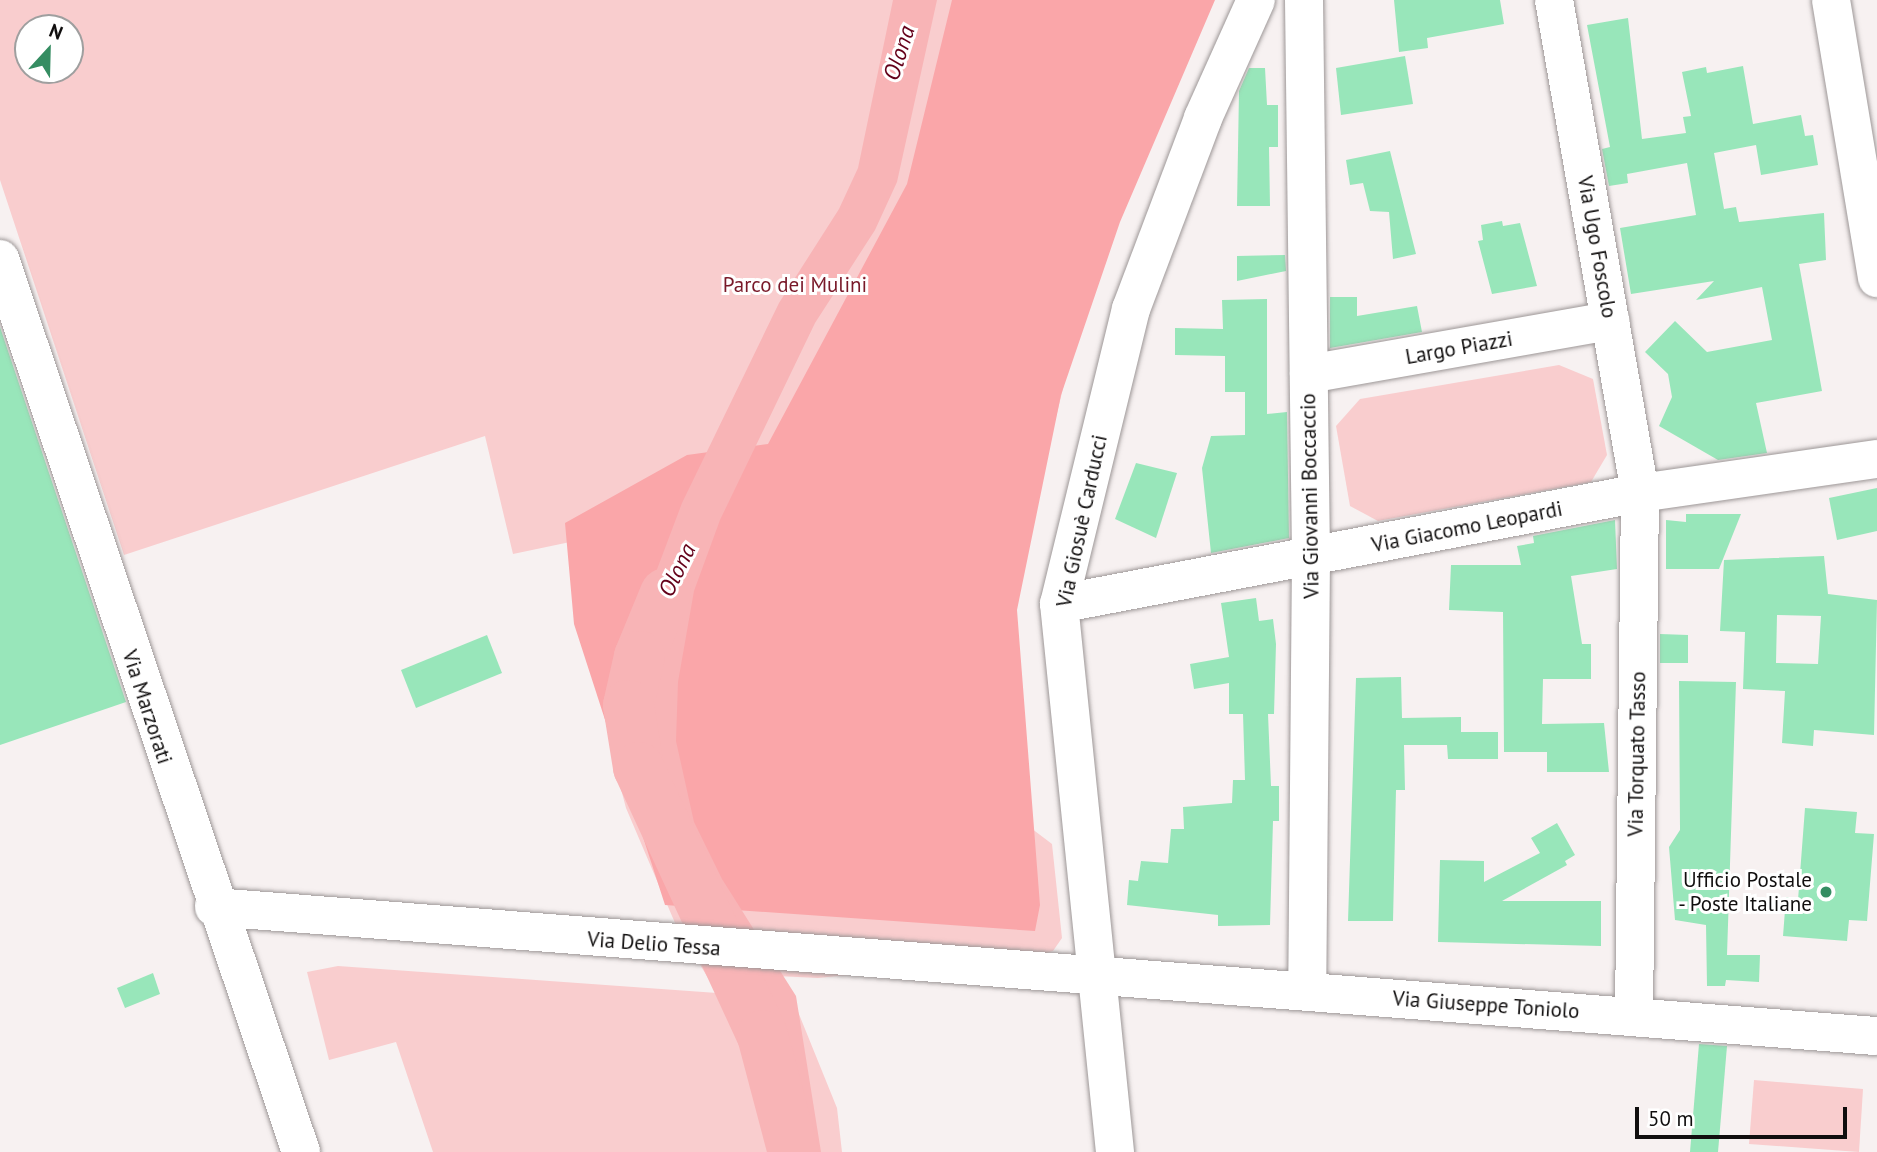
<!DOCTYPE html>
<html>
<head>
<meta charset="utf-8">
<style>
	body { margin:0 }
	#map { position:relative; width:1877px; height:1152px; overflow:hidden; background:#f7f1f1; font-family:"PT Sans",sans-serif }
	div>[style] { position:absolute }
	.green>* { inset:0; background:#f9cdce }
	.forest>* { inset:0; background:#faa6a9 }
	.water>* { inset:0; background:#f8b4b6 }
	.river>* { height:51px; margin:-25.5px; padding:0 25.5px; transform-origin:25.5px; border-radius:25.5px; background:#f8b4b6 }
	.building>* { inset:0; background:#98e6ba }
	.roads { filter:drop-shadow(0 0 2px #9d9797) drop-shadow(0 0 2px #9d9797) }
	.minor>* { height:38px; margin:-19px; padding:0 19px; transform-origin:19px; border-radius:19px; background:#fff }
	.dots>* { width:19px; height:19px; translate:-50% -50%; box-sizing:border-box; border:4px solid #fff; border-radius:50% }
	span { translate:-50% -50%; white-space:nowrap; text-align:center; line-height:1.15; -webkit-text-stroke:6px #fff; paint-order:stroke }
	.street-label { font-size:21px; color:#100e0e }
	.park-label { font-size:21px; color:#791929 }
	.poi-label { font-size:21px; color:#100e0e }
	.right { translate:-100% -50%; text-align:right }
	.water-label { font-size:23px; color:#640019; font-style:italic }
	.north { position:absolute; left:14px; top:14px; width:70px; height:70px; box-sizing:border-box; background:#fff; border:2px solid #9f9f9f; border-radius:50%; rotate:22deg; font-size:19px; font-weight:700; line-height:28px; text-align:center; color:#100e0e }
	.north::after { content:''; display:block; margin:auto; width:24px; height:32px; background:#358d62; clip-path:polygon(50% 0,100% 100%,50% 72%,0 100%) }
	.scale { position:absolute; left:1635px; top:1107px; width:212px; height:32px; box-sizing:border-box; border:4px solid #100e0e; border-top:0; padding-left:9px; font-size:21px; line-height:24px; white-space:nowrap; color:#100e0e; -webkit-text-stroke:5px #fff; paint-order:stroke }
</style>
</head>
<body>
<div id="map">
	<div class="green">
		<div style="clip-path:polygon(evenodd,0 0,1205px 0,1120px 201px,1068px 368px,1007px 618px,1023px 822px,1052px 844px,1062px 938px,1053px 951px,1036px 956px,818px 978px,777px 976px,790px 992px,837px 1108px,842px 1152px,433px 1152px,396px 1042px,329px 1060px,307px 972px,338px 966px,717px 993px,675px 923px,626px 808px,617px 774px,608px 714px,632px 529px,513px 554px,485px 436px,124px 555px,0 180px,0 0,28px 28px,70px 28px,70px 70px,28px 70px,28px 28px)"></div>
		<div style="clip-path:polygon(1559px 365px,1593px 379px,1607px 455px,1591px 482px,1378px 521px,1350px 506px,1336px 426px,1360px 399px)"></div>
		<div style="clip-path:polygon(1754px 1080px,1863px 1089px,1859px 1152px,1749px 1144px)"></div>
	</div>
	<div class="forest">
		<div style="clip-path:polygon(952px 0,1215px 0,1120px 222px,1061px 395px,1017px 610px,1040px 905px,1035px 931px,665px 905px,574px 624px,565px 523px,687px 455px,768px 444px,907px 184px)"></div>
	</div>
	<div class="water">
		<div style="clip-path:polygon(893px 0,937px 0,897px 182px,875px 230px,815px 323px,720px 520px,694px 591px,678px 682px,676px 741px,694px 822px,722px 879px,796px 996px,821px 1152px,788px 1152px,742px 967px,704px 918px,664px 838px,635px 730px,636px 678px,653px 580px,682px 503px,779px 303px,839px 209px,858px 168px)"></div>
	</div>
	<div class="river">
		<div style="left:665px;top:593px;width:68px;rotate:112.4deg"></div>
		<div style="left:639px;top:656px;width:50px;rotate:102.7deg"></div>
		<div style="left:628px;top:705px;width:63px;rotate:80.8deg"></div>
		<div style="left:638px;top:767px;width:295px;rotate:65.2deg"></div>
		<div style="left:762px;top:1035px;width:121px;rotate:75.2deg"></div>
	</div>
	<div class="building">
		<div style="clip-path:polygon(1394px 0,1500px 0,1504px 24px,1427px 38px,1428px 48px,1399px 52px)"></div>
		<div style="clip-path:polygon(1628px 18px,1642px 139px,1686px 133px,1683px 117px,1691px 116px,1682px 72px,1706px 67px,1707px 73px,1743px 66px,1753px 124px,1801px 115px,1805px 136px,1813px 135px,1818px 165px,1761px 175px,1756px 145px,1714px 153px,1724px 209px,1736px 207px,1739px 222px,1824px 213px,1826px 260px,1799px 264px,1822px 391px,1756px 403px,1767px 453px,1718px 460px,1659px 426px,1672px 397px,1668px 374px,1645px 352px,1675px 321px,1707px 352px,1772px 340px,1762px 287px,1696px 300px,1714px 281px,1631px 294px,1620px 228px,1696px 215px,1687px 163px,1627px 174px,1628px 183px,1609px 186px,1602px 149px,1610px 147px,1587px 25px)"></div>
		<div style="clip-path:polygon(1405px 56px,1413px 104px,1341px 115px,1336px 68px)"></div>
		<div style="clip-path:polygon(1249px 68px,1265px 68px,1267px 105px,1278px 105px,1278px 147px,1269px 147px,1270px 206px,1237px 206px,1239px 91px)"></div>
		<div style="clip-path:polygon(1390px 151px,1416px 254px,1393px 259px,1389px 212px,1370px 211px,1363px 183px,1350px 185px,1346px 160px)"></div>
		<div style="clip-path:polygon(1502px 221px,1503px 226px,1520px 223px,1537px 286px,1492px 294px,1478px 241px,1483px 240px,1481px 225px)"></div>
		<div style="clip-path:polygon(1285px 255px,1286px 271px,1237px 281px,1237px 256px)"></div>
		<div style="clip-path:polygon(1330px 297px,1357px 297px,1357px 316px,1417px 306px,1422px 332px,1330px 348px)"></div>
		<div style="clip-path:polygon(1267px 299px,1267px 414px,1287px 412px,1289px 538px,1211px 553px,1202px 468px,1211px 436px,1245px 435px,1245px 392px,1225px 392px,1225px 356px,1175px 355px,1175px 328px,1223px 329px,1222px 300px)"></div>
		<div style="clip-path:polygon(0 327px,126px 702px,0 745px)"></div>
		<div style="clip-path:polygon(1136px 463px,1177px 473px,1156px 538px,1115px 519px)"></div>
		<div style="clip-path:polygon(1877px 488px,1877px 531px,1837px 540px,1829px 498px)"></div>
		<div style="clip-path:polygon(1686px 514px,1741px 514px,1719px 569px,1666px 569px,1666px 520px,1686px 522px)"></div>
		<div style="clip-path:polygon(1615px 520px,1617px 569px,1571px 576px,1582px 644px,1591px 644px,1591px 679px,1543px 679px,1542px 724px,1604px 723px,1609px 772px,1547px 772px,1547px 752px,1504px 752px,1503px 612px,1449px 610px,1451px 565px,1521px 565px,1517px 546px,1534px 543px,1533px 536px)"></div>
		<div style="clip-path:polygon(evenodd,1824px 556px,1828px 594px,1877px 600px,1874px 735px,1814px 730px,1813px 746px,1782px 743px,1785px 691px,1743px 689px,1745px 632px,1720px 631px,1724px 560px,1824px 556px,1777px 615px,1821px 616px,1818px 664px,1776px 663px,1777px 615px)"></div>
		<div style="clip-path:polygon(1256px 598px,1259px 621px,1273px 619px,1276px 644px,1274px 714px,1268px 714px,1271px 786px,1279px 786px,1279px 821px,1273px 821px,1270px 925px,1218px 926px,1218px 915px,1127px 905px,1129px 880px,1138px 881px,1141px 861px,1168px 863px,1171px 829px,1184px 829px,1183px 807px,1232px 803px,1233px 780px,1245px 780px,1243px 714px,1229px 714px,1229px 683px,1194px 689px,1190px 664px,1229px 657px,1221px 603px)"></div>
		<div style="clip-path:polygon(1660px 634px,1688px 635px,1688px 663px,1660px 663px)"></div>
		<div style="clip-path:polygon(487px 635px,502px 673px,416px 708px,401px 670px)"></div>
		<div style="clip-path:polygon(1401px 677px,1402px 718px,1461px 717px,1461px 732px,1498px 732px,1498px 759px,1448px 759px,1447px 745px,1404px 745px,1405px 790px,1396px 790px,1393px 921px,1348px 921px,1356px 678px)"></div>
		<div style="clip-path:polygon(1679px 681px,1736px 682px,1727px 955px,1760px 955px,1759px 982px,1726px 980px,1725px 986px,1707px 986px,1706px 925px,1675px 920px,1669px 847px,1680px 830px)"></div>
		<div style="clip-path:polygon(1805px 808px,1857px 812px,1855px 833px,1874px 834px,1867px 921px,1849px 920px,1847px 941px,1783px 936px,1786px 897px,1798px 900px)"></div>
		<div style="clip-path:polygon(1557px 823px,1575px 855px,1565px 861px,1567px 865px,1502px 901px,1601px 901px,1601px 946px,1438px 942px,1440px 860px,1484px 861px,1484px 882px,1540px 853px,1531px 838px)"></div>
		<div style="clip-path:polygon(153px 973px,160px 994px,125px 1008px,117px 988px)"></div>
		<div style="clip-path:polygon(1699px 1044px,1727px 1046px,1718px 1152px,1690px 1152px)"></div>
	</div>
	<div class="roads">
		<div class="minor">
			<div style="left:1304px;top:0;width:557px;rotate:89.28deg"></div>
			<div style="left:1311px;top:557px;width:434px;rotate:90.5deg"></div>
			<div style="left:1554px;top:0;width:500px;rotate:80.1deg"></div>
			<div style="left:1640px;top:493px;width:521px;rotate:90.66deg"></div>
			<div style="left:1831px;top:0;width:282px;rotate:80.6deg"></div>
			<div style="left:0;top:259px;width:942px;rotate:71.37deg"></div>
			<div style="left:1309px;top:374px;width:306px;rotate:-10deg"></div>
			<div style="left:1059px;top:604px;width:592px;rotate:-10.82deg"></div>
			<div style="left:1640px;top:493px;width:239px;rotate:-8.2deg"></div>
			<div style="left:214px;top:907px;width:1668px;rotate:4.44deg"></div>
			<div style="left:1115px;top:1152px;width:551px;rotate:-95.83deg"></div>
			<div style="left:1059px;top:604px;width:304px;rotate:-76.3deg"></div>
			<div style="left:1131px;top:309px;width:204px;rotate:-69.3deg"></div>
			<div style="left:1203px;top:118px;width:129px;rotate:-65.8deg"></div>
		</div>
	</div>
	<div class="dots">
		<div style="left:1826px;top:892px;background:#358d62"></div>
	</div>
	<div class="street-label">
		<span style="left:1597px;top:247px;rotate:80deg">Via Ugo Foscolo</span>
		<span style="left:1459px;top:348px;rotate:-10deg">Largo Piazzi</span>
		<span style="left:1310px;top:496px;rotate:-91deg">Via Giovanni Boccaccio</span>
		<span style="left:1082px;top:521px;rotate:-78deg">Via Giosuè Carducci</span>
		<span style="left:1467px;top:527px;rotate:-11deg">Via Giacomo Leopardi</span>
		<span style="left:147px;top:707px;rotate:72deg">Via Marzorati</span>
		<span style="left:1637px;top:754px;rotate:-89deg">Via Torquato Tasso</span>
		<span style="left:654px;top:944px;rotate:4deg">Via Delio Tessa</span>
		<span style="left:1486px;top:1005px;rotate:4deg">Via Giuseppe Toniolo</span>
	</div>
	<div class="park-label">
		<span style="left:795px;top:285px">Parco dei Mulini</span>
	</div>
	<div class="poi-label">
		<span class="right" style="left:1812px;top:892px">Ufficio Postale<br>- Poste Italiane</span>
	</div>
	<div class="water-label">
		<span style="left:899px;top:53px;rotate:-72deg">Olona</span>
		<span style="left:677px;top:570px;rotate:-64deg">Olona</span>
	</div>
	<div class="north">N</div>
	<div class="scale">50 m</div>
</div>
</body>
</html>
